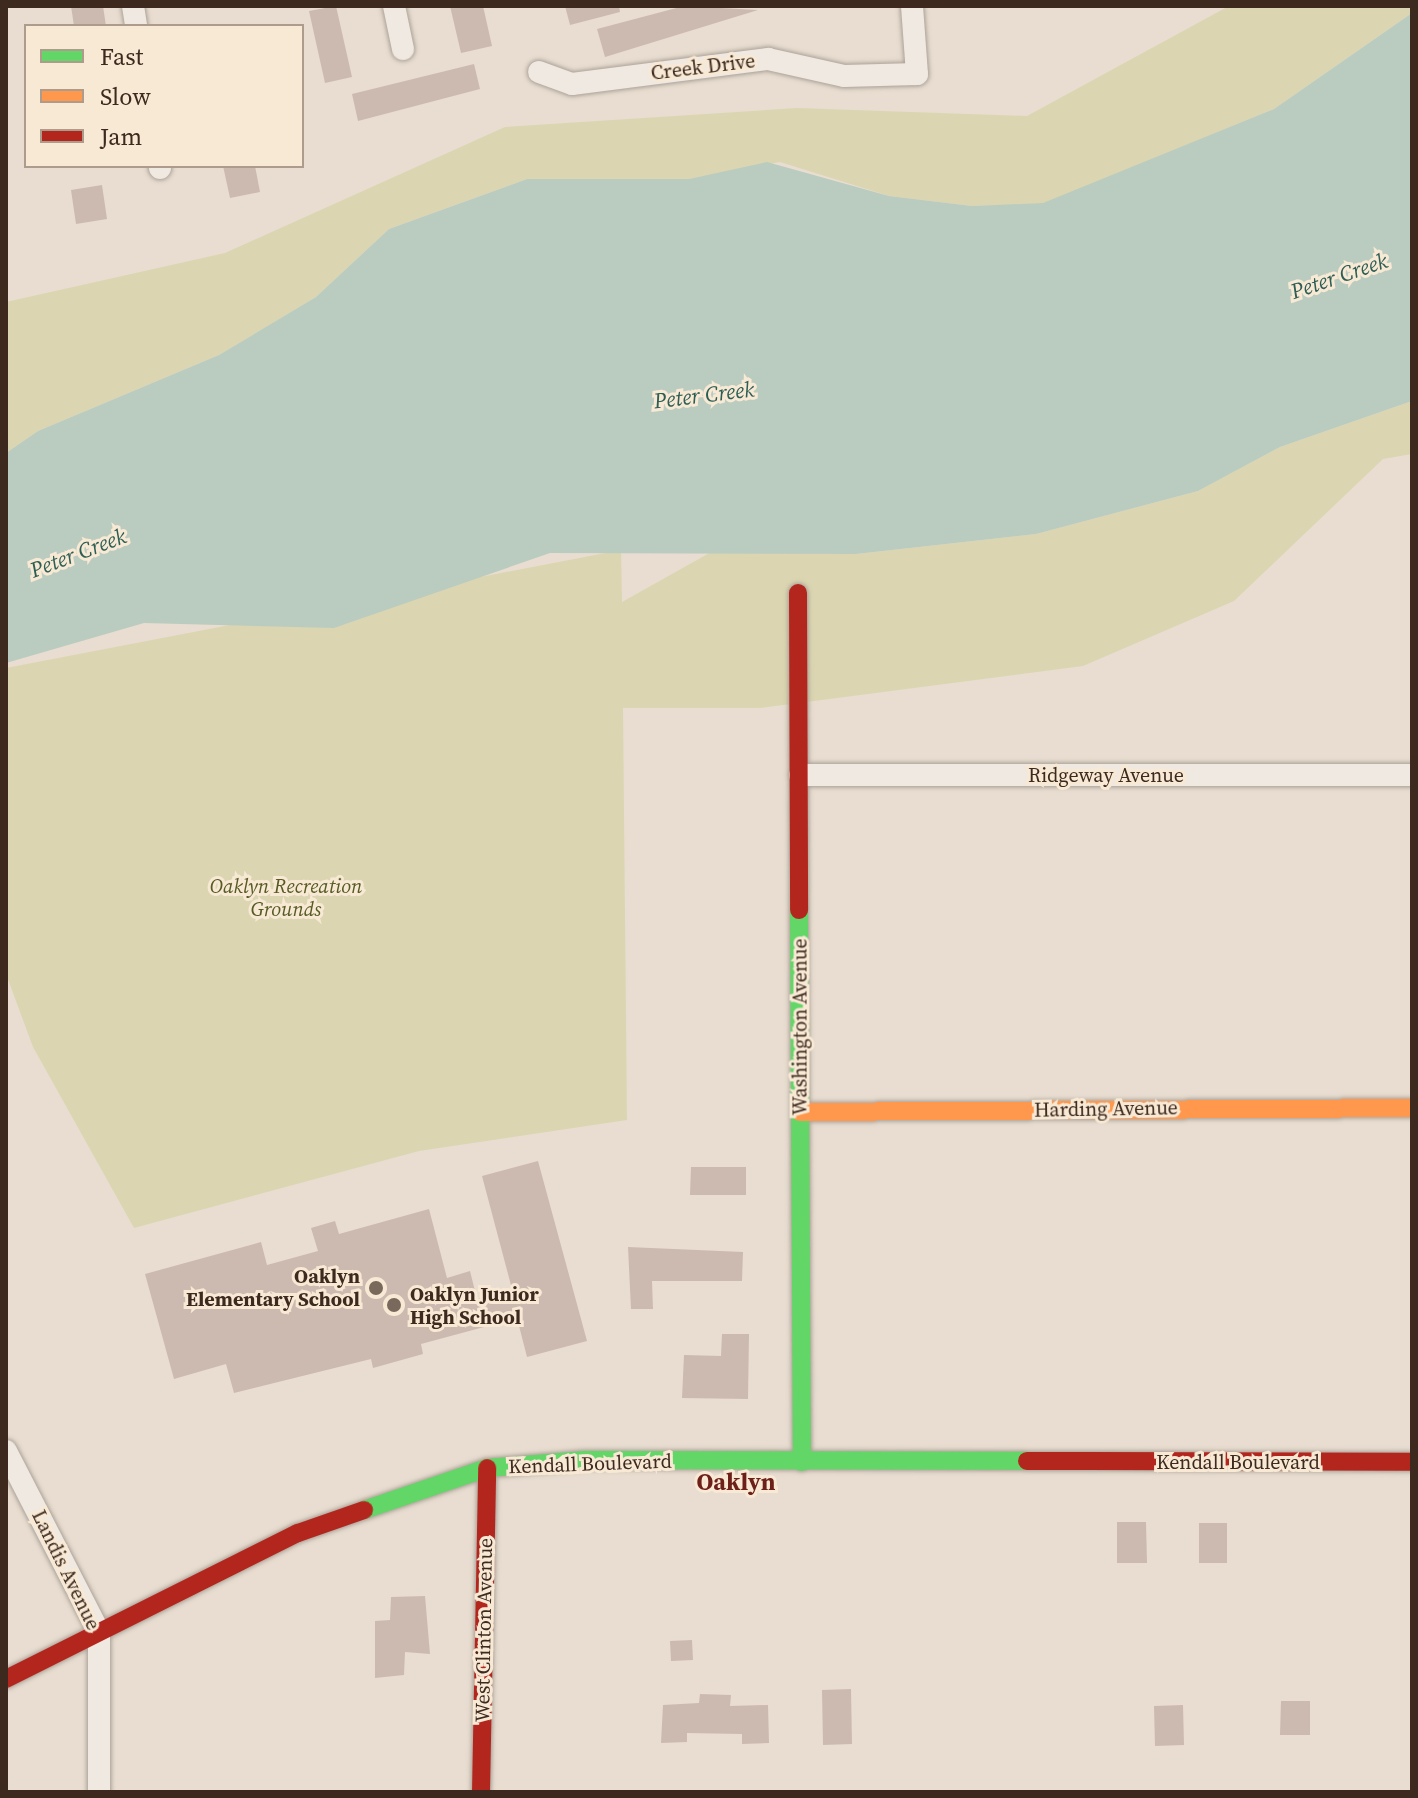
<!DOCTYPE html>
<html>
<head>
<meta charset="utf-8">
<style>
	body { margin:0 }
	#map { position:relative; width:1418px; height:1798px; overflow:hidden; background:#e8ddd0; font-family:"Source Serif 4",serif }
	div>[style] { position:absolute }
	.green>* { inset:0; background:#dbd6b1 }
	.water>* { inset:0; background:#baccbf }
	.building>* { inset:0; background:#ccbab0 }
	.roads { filter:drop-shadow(0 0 2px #ada298) drop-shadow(0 0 2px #ada298) }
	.street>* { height:22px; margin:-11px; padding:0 11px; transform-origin:11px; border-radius:11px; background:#efe9e1 }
	.fast>* { height:18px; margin:-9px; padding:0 9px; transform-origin:9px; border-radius:9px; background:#63d668 }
	.slow>* { height:18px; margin:-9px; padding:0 9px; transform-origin:9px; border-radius:9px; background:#ff974d }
	.jam>* { height:18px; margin:-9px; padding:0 9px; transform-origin:9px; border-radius:9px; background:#b3261e }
	.dots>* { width:22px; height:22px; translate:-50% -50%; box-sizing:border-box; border:4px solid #f8e9d5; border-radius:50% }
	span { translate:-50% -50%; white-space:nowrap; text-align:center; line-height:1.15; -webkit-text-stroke:6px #f8e9d5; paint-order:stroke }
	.street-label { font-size:20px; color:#3d291e }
	.park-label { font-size:20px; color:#555b23; font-style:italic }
	.poi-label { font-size:20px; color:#3d291e; font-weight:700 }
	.right { translate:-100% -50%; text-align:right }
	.left { translate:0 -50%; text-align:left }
	.water-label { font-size:22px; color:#2c5e54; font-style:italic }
	.quarter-label { font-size:24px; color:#6d201a; font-weight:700 }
	.frame { position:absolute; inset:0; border:8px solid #3d291e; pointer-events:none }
	.legend { position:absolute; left:24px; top:24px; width:280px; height:144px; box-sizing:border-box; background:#f8e9d5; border:2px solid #ad9c8c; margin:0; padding:10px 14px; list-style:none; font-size:24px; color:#3d291e }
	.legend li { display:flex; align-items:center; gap:16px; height:40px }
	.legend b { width:40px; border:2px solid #ad9c8c }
</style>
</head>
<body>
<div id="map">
	<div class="green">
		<div style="clip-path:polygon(1229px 6px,1412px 6px,1412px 13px,1274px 109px,1043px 204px,972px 206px,889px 196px,780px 162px,689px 179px,527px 179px,389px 229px,316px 297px,219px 355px,38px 431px,6px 453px,6px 302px,225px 253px,505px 127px,797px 108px,1027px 116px)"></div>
		<div style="clip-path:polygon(1412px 401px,1412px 454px,1383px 459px,1234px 601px,1083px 666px,760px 708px,623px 708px,627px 1120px,419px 1151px,134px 1228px,33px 1047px,6px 974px,6px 668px,621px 550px,622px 602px,713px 551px,856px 554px,1036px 534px,1198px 491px,1280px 447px)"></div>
	</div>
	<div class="water">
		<div style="clip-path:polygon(1412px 13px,1412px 401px,1280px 447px,1198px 491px,1036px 534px,856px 554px,550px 553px,334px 628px,144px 623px,6px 663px,6px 453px,38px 431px,219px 355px,316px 297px,389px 229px,527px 179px,689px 179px,767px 162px,889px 196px,972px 206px,1043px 203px,1274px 109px)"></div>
	</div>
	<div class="building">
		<div style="clip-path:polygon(71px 6px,103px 6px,106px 26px,74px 26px)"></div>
		<div style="clip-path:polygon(336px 6px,352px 77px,325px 83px,309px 11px)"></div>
		<div style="clip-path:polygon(450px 6px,483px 6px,492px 46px,461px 53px)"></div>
		<div style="clip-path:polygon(565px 6px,619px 6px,620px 12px,570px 25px)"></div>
		<div style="clip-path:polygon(684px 6px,758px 10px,605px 57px,597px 29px)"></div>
		<div style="clip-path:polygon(474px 64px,480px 89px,358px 121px,352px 94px)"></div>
		<div style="clip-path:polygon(223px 166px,255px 166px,260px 192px,230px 198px)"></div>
		<div style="clip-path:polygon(102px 185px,107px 219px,76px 224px,71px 190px)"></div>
		<div style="clip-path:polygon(538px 1161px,587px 1341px,527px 1357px,517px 1318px,421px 1344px,423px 1354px,373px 1368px,371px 1359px,234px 1393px,226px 1364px,174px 1379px,145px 1274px,261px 1242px,267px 1265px,318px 1251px,311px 1228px,335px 1221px,339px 1234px,429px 1209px,447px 1278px,470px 1271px,477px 1299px,512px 1289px,482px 1176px)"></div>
		<div style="clip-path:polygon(691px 1167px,746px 1167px,746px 1195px,690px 1195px)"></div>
		<div style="clip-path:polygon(628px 1247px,743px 1252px,742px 1281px,652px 1281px,653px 1309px,631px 1309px)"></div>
		<div style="clip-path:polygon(722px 1334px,749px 1334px,748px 1399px,682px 1398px,684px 1355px,721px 1356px)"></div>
		<div style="clip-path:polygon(1117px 1522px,1146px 1522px,1147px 1563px,1117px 1563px)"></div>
		<div style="clip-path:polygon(1199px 1523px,1227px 1523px,1227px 1563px,1199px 1563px)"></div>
		<div style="clip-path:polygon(425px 1596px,430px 1654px,405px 1652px,404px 1675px,375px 1678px,375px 1621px,390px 1620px,391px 1597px)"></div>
		<div style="clip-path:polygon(692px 1640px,693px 1660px,671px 1661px,670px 1641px)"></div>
		<div style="clip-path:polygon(851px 1689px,852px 1744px,823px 1745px,822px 1690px)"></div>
		<div style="clip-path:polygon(700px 1694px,731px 1695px,730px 1706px,768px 1705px,769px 1743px,742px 1744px,742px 1734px,687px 1733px,687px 1742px,661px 1743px,663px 1705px,699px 1703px)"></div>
		<div style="clip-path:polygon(1281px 1701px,1310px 1701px,1310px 1735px,1280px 1735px)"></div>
		<div style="clip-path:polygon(1183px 1705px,1184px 1745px,1155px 1746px,1154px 1706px)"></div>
	</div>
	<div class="roads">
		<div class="street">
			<div style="left:133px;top:6px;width:20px;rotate:81deg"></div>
			<div style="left:394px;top:6px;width:44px;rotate:78.2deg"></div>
			<div style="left:539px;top:72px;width:35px;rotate:20deg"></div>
			<div style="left:572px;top:84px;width:198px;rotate:-7.3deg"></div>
			<div style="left:768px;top:59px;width:78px;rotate:12.6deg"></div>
			<div style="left:844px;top:76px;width:73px;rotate:-1.6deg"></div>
			<div style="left:917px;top:74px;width:68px;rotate:-94.2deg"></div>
			<div style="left:160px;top:166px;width:2px;rotate:90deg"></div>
			<div style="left:800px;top:775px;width:612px"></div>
			<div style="left:6px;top:1451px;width:203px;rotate:62.8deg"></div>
			<div style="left:99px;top:1632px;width:160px;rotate:90deg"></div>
		</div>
		<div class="fast">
			<div style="left:799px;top:910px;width:552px;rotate:89.69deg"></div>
			<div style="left:364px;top:1510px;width:130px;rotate:-18.9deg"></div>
			<div style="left:487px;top:1468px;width:98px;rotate:-4.7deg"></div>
			<div style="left:585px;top:1460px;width:442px;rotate:0.1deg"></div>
		</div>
		<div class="slow">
			<div style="left:800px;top:1112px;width:612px;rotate:-0.37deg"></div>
		</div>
		<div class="jam">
			<div style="left:798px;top:593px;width:317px;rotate:89.8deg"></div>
			<div style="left:1027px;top:1461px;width:385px;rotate:0.1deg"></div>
			<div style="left:6px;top:1679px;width:326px;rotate:-26.6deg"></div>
			<div style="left:298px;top:1533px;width:70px;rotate:-19.2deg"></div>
			<div style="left:481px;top:1792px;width:324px;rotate:-88.9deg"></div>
		</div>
	</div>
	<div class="dots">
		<div style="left:376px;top:1288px;background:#79685c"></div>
		<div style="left:394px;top:1305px;background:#79685c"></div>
	</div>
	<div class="street-label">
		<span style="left:703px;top:67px;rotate:-7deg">Creek Drive</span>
		<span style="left:1106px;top:775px">Ridgeway Avenue</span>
		<span style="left:800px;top:1027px;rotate:-90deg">Washington Avenue</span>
		<span style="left:1106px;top:1109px;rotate:-1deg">Harding Avenue</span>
		<span style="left:1238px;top:1462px">Kendall Boulevard</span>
		<span style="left:590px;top:1464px;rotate:-2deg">Kendall Boulevard</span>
		<span style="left:66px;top:1570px;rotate:64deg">Landis Avenue</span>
		<span style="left:484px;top:1630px;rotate:-89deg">West Clinton Avenue</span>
	</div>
	<div class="park-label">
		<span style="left:286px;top:898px">Oaklyn Recreation<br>Grounds</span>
	</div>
	<div class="poi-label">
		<span class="right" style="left:360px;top:1288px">Oaklyn<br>Elementary School</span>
		<span class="left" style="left:410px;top:1306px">Oaklyn Junior<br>High School</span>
	</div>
	<div class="water-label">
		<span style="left:1339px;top:276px;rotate:-19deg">Peter Creek</span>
		<span style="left:704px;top:395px;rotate:-7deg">Peter Creek</span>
		<span style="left:78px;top:553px;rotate:-21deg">Peter Creek</span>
	</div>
	<div class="quarter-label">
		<span style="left:736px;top:1482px">Oaklyn</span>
	</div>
	<div class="frame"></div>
	<ul class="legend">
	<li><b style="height:10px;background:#63d668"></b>Fast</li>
	<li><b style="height:10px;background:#ff974d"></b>Slow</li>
	<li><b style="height:10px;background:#b3261e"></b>Jam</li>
	</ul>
</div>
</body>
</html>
